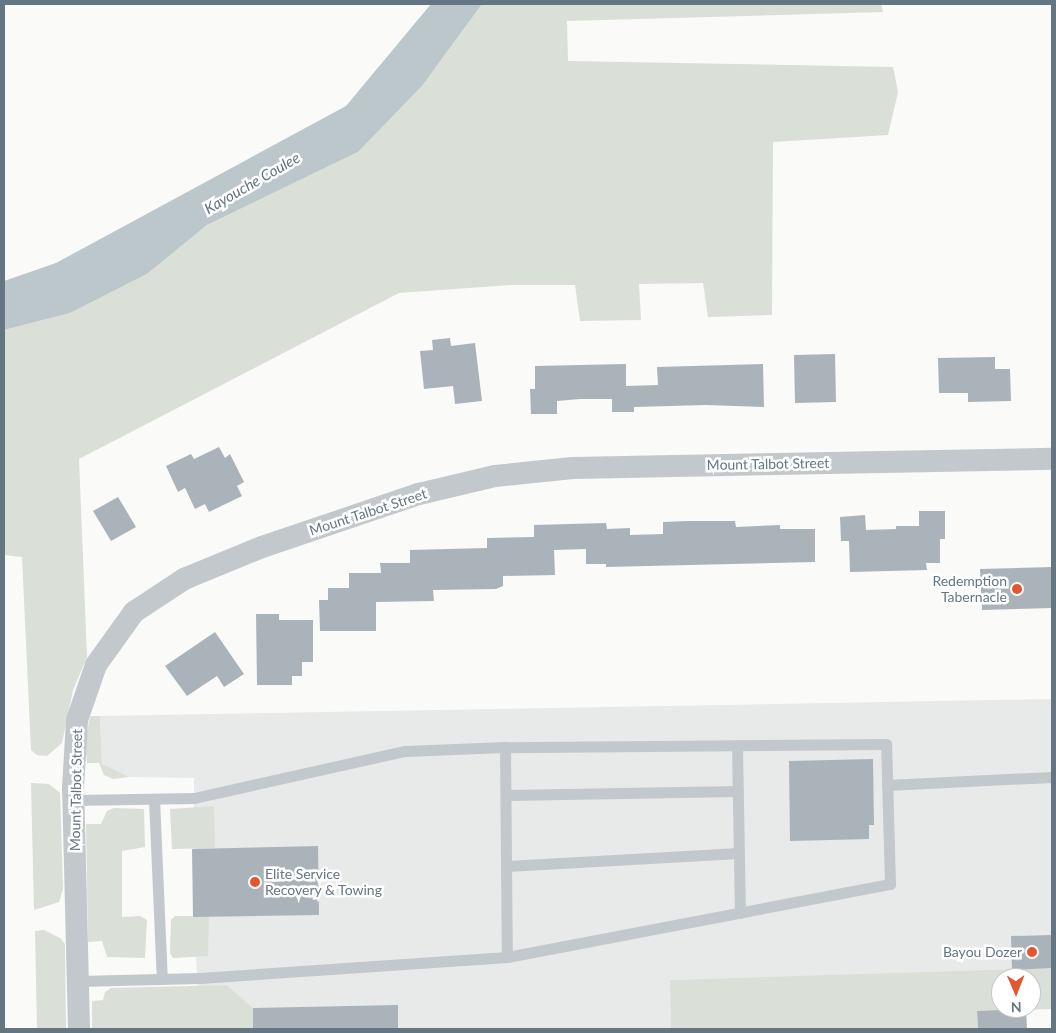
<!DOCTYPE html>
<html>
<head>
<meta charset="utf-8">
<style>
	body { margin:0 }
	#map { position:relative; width:1056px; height:1033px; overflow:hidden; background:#fafaf8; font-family:Lato,sans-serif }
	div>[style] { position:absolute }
	.built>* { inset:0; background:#e8e9e9 }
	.green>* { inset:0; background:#dadfd7 }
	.water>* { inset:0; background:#bbc7cb }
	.building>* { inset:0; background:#aab3b9 }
	.service>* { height:11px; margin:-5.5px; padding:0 5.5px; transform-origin:5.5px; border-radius:5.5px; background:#c3c8cc }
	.minor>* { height:22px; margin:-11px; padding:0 11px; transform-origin:11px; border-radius:11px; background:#c3c8cc }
	.dots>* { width:14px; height:14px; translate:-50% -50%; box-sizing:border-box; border:2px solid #fff; border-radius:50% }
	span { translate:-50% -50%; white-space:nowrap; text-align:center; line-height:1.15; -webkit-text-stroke:5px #fff; paint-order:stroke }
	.street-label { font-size:14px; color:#657683 }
	.poi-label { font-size:14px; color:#657683 }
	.right { translate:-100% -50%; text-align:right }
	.left { translate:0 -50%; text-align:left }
	.water-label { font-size:15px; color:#60757c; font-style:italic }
	.frame { position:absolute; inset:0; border:5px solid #657683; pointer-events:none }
	.north { position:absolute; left:991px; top:968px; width:50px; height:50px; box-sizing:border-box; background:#fff; border:1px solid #c1c8cd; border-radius:50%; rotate:179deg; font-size:14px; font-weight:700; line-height:20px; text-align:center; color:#657683 }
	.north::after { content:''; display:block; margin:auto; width:18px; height:22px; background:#e4572e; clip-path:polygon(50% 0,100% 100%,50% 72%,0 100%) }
</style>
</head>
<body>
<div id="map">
	<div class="built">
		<div style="clip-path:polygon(1052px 699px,1052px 968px,671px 980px,671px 1029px,253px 1029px,253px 1008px,227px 985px,198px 986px,193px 917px,194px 778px,129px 777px,102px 765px,100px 716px)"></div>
	</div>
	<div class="green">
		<div style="clip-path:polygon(482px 4px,881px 4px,883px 12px,567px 21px,568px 61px,893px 67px,898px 92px,888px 135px,773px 142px,772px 315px,708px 317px,703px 283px,639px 284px,641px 320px,580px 321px,575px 285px,511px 285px,399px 293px,79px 459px,87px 657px,73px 690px,62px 743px,47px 756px,37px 755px,31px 750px,22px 557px,4px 555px,4px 330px,70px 313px,147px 274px,207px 225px,358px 152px,422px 86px)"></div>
		<div style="clip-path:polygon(90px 716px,100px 716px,102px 764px,129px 777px,113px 779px,104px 775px,99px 763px,87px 763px,85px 742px)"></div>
		<div style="clip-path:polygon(31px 783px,49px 784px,60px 793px,63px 889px,59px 902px,34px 910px)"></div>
		<div style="clip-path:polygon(214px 806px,215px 848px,172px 849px,170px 809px)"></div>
		<div style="clip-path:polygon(114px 808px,144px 809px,145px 847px,122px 851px,122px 917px,140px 916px,147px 920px,145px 958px,107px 957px,102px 941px,88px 942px,86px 824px,101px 824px,107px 811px)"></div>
		<div style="clip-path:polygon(175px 916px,209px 916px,208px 956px,173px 958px,170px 953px,171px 920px)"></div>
		<div style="clip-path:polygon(44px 930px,60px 938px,65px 944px,66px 1029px,37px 1029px,35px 931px)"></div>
		<div style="clip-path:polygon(evenodd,1052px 968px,1052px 1009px,977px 1011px,978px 1029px,671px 1029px,670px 980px,1052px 968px,1001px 978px,1031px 978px,1031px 1008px,1001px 1008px,1001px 978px)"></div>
		<div style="clip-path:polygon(227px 985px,253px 1008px,253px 1029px,92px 1029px,92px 1001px,103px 1000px,105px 992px,111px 988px)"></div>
	</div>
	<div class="water">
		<div style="clip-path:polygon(431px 4px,482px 4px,422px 86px,358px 152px,207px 225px,147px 274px,70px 313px,4px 330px,4px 281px,56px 263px,346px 106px)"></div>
	</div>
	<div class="building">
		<div style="clip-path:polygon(450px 338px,451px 346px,475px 343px,482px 401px,455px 404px,453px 386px,424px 389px,420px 351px,433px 350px,432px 340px)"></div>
		<div style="clip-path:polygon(835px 354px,836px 402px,795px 403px,794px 355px)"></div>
		<div style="clip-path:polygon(995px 357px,995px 369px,1010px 369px,1011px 401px,968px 402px,968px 393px,939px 393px,938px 358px)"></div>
		<div style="clip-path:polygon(626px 364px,626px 386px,658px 385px,657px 367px,763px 364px,764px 407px,706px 405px,634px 407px,634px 412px,612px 412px,612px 399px,580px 399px,557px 401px,557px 414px,531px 414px,530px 389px,535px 389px,535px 366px)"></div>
		<div style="clip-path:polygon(219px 447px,225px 458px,230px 454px,244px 482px,237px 486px,242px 496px,209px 512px,205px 504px,195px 509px,185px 488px,178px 492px,166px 466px,191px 454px,194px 459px)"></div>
		<div style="clip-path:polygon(118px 497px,136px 527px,111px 541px,93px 511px)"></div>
		<div style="clip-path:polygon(919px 511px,945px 511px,945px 539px,940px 539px,940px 563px,926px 563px,927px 570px,850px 572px,849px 541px,841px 541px,840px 517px,865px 515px,866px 530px,896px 529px,896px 526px,919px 526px)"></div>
		<div style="clip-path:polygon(687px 521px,735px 521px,736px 527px,780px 525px,780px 529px,815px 529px,815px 562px,606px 567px,606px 564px,586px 564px,586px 549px,554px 550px,555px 575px,503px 576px,503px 586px,496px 589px,433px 590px,434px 601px,376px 602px,376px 631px,320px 631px,319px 600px,328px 600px,328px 588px,349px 588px,349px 573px,381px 573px,380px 563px,410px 563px,410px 550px,487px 548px,487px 538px,534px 537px,534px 525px,606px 523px,607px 529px,630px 528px,630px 535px,663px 534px,663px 522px)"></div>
		<div style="clip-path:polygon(1052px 567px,1052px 608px,982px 610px,980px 569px)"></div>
		<div style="clip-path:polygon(256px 614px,279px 614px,279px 620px,313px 620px,313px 662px,302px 662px,302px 676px,292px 676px,292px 685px,257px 685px)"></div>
		<div style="clip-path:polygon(215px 632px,244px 674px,224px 687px,217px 676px,187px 696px,165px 666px)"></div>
		<div style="clip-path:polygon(873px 759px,874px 825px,869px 825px,869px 839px,790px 841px,789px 761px)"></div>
		<div style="clip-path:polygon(318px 846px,319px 915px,193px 917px,192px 849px)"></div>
		<div style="clip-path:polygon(1052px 935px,1052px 968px,1012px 970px,1011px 936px)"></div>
		<div style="clip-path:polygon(398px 1005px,398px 1029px,253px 1029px,253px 1008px)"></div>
		<div style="clip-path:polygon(1026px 1009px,1027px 1029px,978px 1029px,977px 1011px)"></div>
	</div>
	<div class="service">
		<div style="left:737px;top:745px;width:168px;rotate:89deg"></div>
		<div style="left:887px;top:785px;width:165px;rotate:-2.8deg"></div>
		<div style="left:506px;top:795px;width:232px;rotate:-1deg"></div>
		<div style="left:154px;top:799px;width:180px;rotate:87.5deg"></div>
		<div style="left:74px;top:800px;width:120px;rotate:-1deg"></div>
		<div style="left:194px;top:798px;width:216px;rotate:-12.6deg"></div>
		<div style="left:405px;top:751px;width:100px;rotate:-2.3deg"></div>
		<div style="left:506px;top:866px;width:233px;rotate:-3.2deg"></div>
		<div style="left:78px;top:981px;width:122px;rotate:-1.4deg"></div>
		<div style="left:200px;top:978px;width:308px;rotate:-3.9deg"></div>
		<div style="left:507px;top:957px;width:390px;rotate:-10.8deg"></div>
		<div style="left:890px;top:884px;width:140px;rotate:-91.6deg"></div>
		<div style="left:886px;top:744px;width:381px;rotate:179.5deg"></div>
		<div style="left:505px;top:747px;width:210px;rotate:89.5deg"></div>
	</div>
	<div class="minor">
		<div style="left:79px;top:1029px;width:241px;rotate:-91.4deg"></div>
		<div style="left:73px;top:788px;width:68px;rotate:-86.6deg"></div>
		<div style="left:77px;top:720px;width:58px;rotate:-70.9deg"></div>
		<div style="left:96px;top:665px;width:65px;rotate:-54.4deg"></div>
		<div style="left:134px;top:612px;width:60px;rotate:-33.4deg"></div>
		<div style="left:184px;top:579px;width:84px;rotate:-22.3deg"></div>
		<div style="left:262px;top:547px;width:166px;rotate:-18.7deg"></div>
		<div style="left:419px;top:494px;width:78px;rotate:-13.3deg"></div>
		<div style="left:495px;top:476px;width:78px;rotate:-5.9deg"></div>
		<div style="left:573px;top:468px;width:479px;rotate:-1.1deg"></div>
	</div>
	<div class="dots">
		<div style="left:1017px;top:589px;background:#e4572e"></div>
		<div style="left:255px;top:882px;background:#e4572e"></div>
		<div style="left:1032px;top:952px;background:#e4572e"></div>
	</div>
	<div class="street-label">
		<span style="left:768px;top:464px;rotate:-1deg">Mount Talbot Street</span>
		<span style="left:368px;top:512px;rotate:-18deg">Mount Talbot Street</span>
		<span style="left:76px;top:790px;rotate:-89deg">Mount Talbot Street</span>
	</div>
	<div class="poi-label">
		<span class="right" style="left:1007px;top:589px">Redemption<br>Tabernacle</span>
		<span class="left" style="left:265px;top:882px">Elite Service<br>Recovery &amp; Towing</span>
		<span class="right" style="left:1022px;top:952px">Bayou Dozer</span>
	</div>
	<div class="water-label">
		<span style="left:252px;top:183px;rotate:-30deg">Kayouche Coulee</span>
	</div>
	<div class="frame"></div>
	<div class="north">N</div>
</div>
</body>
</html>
